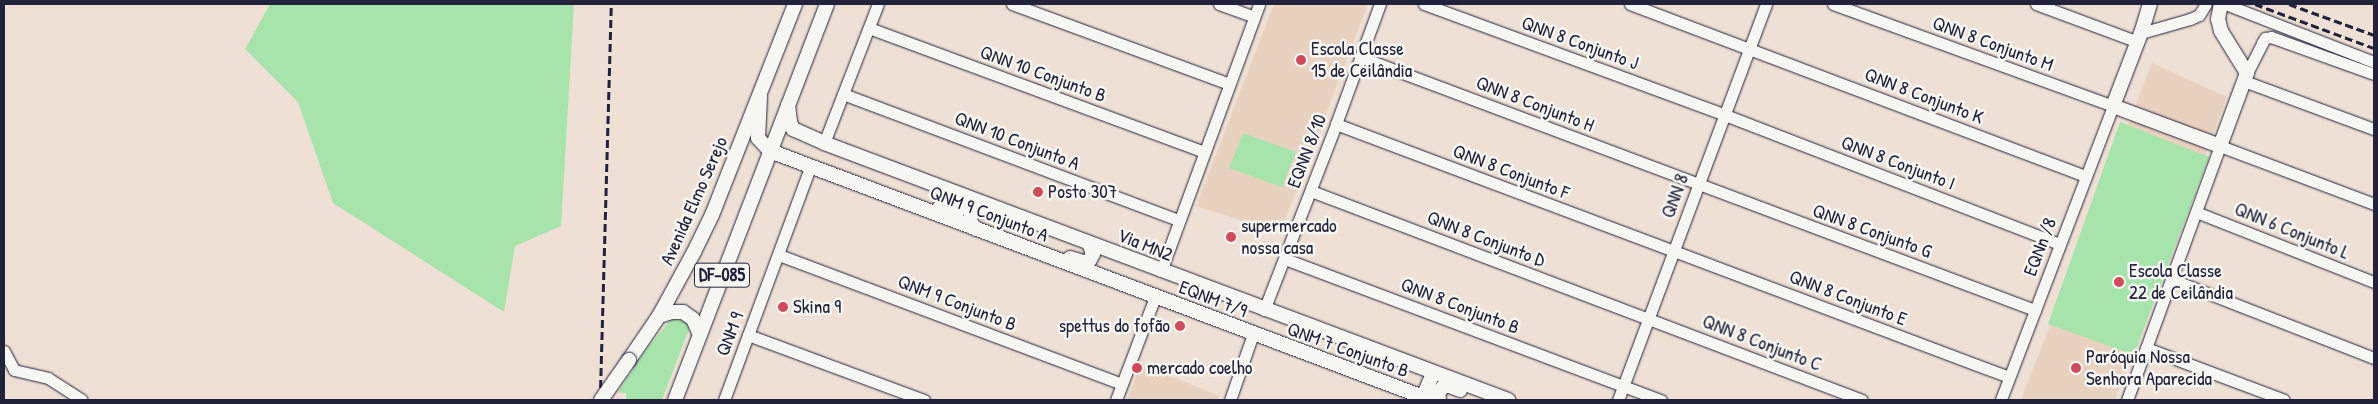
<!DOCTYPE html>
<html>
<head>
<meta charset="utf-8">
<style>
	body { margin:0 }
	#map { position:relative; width:2378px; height:404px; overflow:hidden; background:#eee0d4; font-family:"Patrick Hand",sans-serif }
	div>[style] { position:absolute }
	.built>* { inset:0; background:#e9d1bf }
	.green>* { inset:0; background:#a7e4ab }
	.roads { filter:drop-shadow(0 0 1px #22223b) drop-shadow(0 0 1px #22223b) }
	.minor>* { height:11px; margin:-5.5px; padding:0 5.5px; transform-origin:5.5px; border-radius:5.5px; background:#f6f6f2 }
	.major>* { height:14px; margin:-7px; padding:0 7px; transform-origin:7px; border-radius:7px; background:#f6f6f2 }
	.rail>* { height:2.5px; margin-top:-1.25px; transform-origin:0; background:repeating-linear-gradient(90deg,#22223b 0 8px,transparent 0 12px) }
	.bridges { filter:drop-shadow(0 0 1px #22223b) drop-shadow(0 0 1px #22223b) }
	.major-bridge>* { height:14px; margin:-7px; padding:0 7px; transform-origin:7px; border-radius:7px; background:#f6f6f2 }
	.dots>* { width:14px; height:14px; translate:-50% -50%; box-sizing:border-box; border:2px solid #f6f6f2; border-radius:50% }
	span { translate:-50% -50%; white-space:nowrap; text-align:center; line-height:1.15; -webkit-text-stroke:5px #f6f6f2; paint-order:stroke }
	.shield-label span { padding:1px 4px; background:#f6f6f2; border:1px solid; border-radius:4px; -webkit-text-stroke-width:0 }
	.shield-label { font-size:18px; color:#22223b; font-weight:700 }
	.street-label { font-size:19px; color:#22223b }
	.poi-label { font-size:19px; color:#22223b }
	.left { translate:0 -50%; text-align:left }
	.right { translate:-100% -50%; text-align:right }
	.frame { position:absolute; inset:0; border:5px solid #22223b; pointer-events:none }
</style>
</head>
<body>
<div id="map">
	<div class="built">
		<div style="clip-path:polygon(1274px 4px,1368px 4px,1280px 233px,1196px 206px)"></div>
		<div style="clip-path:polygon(2152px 63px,2227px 97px,2115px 400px,2021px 400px)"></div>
		<div style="clip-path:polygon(1141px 364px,1219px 396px,1218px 400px,1127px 400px)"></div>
	</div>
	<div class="green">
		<div style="clip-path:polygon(270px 4px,574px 4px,561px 226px,515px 246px,504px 312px,333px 203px,298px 102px,245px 49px)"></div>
		<div style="clip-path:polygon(2120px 122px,2209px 157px,2134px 355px,2048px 324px)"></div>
		<div style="clip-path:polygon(1243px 133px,1296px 152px,1282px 187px,1229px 168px)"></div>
		<div style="clip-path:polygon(676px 318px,688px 323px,689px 329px,662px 400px,626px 400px,626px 393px,618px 392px,646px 350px,669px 322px)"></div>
	</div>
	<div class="roads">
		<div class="minor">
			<div style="left:1012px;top:4px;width:231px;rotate:20.2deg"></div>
			<div style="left:1219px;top:4px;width:37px;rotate:20deg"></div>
			<div style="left:1424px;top:4px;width:321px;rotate:20.2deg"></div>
			<div style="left:1725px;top:115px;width:359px;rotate:21.1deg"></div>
			<div style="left:1630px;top:4px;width:487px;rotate:20.7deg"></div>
			<div style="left:1833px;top:4px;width:298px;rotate:20deg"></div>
			<div style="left:2113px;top:106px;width:315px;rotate:110.9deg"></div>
			<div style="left:2036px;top:4px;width:109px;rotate:20.4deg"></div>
			<div style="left:2225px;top:4px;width:160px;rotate:21.3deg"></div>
			<div style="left:869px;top:28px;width:358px;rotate:20.3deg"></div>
			<div style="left:2141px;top:33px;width:51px;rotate:-15.9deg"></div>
			<div style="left:2190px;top:19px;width:10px;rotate:-24deg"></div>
			<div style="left:2199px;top:15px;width:13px;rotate:-58deg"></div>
			<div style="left:1360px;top:57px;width:721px;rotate:20.55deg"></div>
			<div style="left:2247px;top:73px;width:34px;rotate:-63deg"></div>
			<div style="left:2262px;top:43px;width:6px;rotate:-59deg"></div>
			<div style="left:2265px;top:38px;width:6px;rotate:-9deg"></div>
			<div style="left:2271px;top:37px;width:109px;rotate:19.8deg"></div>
			<div style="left:2244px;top:81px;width:139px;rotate:20.3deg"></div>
			<div style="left:843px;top:94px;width:359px;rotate:20.6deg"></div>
			<div style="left:1336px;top:124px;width:719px;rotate:20.6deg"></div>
			<div style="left:824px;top:143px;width:149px;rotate:-68.8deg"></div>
			<div style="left:1311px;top:191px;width:589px;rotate:20.77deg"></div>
			<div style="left:2196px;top:212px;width:191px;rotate:21.5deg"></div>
			<div style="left:779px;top:255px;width:366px;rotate:20.6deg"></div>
			<div style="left:1285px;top:259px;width:402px;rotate:20.6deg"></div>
			<div style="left:1161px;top:271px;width:284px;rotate:-69.8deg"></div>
			<div style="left:2171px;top:279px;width:218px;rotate:21.3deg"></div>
			<div style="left:1264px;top:310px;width:199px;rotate:-68.8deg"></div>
			<div style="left:1336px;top:124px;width:128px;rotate:-69.9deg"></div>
			<div style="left:748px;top:335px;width:188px;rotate:20.3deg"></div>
			<div style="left:2146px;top:348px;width:147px;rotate:20.6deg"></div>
			<div style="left:4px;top:351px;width:21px;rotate:62deg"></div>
			<div style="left:14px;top:370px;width:35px;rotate:13deg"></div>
			<div style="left:48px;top:378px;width:40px;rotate:32.9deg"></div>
			<div style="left:724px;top:400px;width:248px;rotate:-69.7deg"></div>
			<div style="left:1116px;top:400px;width:110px;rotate:-69.3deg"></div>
			<div style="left:1230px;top:400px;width:70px;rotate:-70.8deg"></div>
			<div style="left:1618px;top:400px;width:423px;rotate:-69.5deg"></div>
			<div style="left:2127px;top:400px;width:270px;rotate:-69.9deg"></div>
			<div style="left:2220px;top:146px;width:165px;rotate:20.6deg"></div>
		</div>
		<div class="major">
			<div style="left:2150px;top:4px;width:30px;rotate:107deg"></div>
			<div style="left:2141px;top:33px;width:78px;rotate:111deg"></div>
			<div style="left:2113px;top:106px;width:114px;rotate:20.5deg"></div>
			<div style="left:2220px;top:146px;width:78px;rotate:-69.7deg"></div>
			<div style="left:2247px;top:73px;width:49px;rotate:-121.8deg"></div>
			<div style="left:2221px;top:31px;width:12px;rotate:-104deg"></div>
			<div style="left:2218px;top:19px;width:15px;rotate:-79deg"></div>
			<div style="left:760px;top:97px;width:41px;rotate:92.8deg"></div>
			<div style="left:758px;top:138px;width:18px;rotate:47deg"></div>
			<div style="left:770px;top:151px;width:706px;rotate:20.64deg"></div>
			<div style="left:788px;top:105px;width:17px;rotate:83deg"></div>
			<div style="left:790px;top:122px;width:8px;rotate:67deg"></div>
			<div style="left:793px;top:129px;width:34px;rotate:24deg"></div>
			<div style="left:824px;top:143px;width:731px;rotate:20.59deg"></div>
			<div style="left:939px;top:208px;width:13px;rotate:23deg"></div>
			<div style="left:951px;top:213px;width:6px;rotate:-9deg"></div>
			<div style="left:957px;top:212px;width:12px;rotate:-70deg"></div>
			<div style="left:961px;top:201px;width:9px;rotate:-122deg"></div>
			<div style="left:976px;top:229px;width:9px;rotate:-131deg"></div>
			<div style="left:970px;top:222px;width:9px;rotate:-84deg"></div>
			<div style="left:971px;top:213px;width:8px;rotate:-30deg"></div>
			<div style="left:978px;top:209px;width:14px;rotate:17deg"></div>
			<div style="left:1070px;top:258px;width:17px;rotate:17deg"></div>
			<div style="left:1086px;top:263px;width:4px;rotate:-34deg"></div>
			<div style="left:1089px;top:261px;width:8px;rotate:-60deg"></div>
			<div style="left:1093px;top:254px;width:12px;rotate:-110deg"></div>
			<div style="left:659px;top:316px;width:14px;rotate:-17deg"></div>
			<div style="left:672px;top:312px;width:11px"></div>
			<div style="left:683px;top:312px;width:12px;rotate:35deg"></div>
			<div style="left:693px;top:319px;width:17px;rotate:66deg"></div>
			<div style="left:629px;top:360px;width:53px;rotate:-55.7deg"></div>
			<div style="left:659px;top:316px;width:73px;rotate:-61.3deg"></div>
			<div style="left:694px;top:252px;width:41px;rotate:-64.1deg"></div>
			<div style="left:712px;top:215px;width:227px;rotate:-68.5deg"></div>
			<div style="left:1423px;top:397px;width:26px;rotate:-67deg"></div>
			<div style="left:675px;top:400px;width:424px;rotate:-69deg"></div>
			<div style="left:1439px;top:400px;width:7px;rotate:-98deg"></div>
			<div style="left:1438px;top:393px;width:8px;rotate:-50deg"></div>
			<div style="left:1443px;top:387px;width:4px;rotate:-27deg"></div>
			<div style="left:1447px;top:385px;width:14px;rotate:21deg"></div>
		</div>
	</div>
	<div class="rail">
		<div style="left:2255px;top:4px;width:127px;rotate:20.3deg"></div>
		<div style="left:2289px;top:4px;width:90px;rotate:20deg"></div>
		<div style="left:600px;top:400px;width:396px;rotate:-88.4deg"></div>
	</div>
	<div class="bridges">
		<div class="major-bridge">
			<div style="left:601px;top:400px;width:49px;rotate:-55deg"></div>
		</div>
	</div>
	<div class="dots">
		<div style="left:1301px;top:60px;background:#d1495b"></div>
		<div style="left:1038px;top:192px;background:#d1495b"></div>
		<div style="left:1231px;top:237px;background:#d1495b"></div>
		<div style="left:2119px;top:282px;background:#d1495b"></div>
		<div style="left:783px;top:307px;background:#d1495b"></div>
		<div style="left:1180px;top:326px;background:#d1495b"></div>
		<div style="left:1137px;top:368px;background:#d1495b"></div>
		<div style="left:2076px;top:368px;background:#d1495b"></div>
	</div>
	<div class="shield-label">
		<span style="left:722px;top:275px">DF-085</span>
	</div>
	<div class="street-label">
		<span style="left:1580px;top:43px;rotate:20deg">QNN 8 Conjunto J</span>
		<span style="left:1993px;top:44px;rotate:20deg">QNN 8 Conjunto M</span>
		<span style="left:1043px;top:74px;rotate:20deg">QNN 10 Conjunto B</span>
		<span style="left:1924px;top:96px;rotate:21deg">QNN 8 Conjunto K</span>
		<span style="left:1535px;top:104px;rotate:21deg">QNN 8 Conjunto H</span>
		<span style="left:1017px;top:141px;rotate:21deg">QNN 10 Conjunto A</span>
		<span style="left:1307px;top:151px;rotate:-69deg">EQNN 8/10</span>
		<span style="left:1898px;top:163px;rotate:21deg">QNN 8 Conjunto I</span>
		<span style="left:1511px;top:172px;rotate:21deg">QNN 8 Conjunto F</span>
		<span style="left:1675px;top:196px;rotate:-70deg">QNN 8</span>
		<span style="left:694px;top:201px;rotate:-66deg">Avenida Elmo Serejo</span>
		<span style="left:989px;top:214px;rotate:21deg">QNM 9 Conjunto A</span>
		<span style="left:1872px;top:231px;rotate:20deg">QNN 8 Conjunto G</span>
		<span style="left:2292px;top:231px;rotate:22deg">QNN 6 Conjunto L</span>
		<span style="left:1486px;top:239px;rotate:21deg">QNN 8 Conjunto D</span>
		<span style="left:1145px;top:245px;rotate:22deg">Via MN2</span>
		<span style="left:2040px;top:247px;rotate:-69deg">EQNn /8</span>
		<span style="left:1848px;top:298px;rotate:21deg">QNN 8 Conjunto E</span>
		<span style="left:1213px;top:299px;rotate:21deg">EQNM 7/9</span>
		<span style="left:957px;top:303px;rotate:21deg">QNM 9 Conjunto B</span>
		<span style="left:1460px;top:306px;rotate:21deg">QNN 8 Conjunto B</span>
		<span style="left:730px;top:334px;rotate:-69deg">QNM 9</span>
		<span style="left:1762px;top:343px;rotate:21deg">QNN 8 Conjunto C</span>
		<span style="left:1348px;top:350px;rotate:20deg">QNM 7 Conjunto B</span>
	</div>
	<div class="poi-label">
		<span class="left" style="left:1311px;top:60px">Escola Classe<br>15 de Ceilândia</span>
		<span class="left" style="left:1048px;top:192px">Posto 307</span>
		<span class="left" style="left:1241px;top:237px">supermercado<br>nossa casa</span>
		<span class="left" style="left:2129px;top:282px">Escola Classe<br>22 de Ceilândia</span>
		<span class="left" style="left:793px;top:307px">Skina 9</span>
		<span class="right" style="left:1170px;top:326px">spettus do fofão</span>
		<span class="left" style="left:2086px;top:368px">Paróquia Nossa<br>Senhora Aparecida</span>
		<span class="left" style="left:1147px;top:368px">mercado coelho</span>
	</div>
	<div class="frame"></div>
</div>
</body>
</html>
